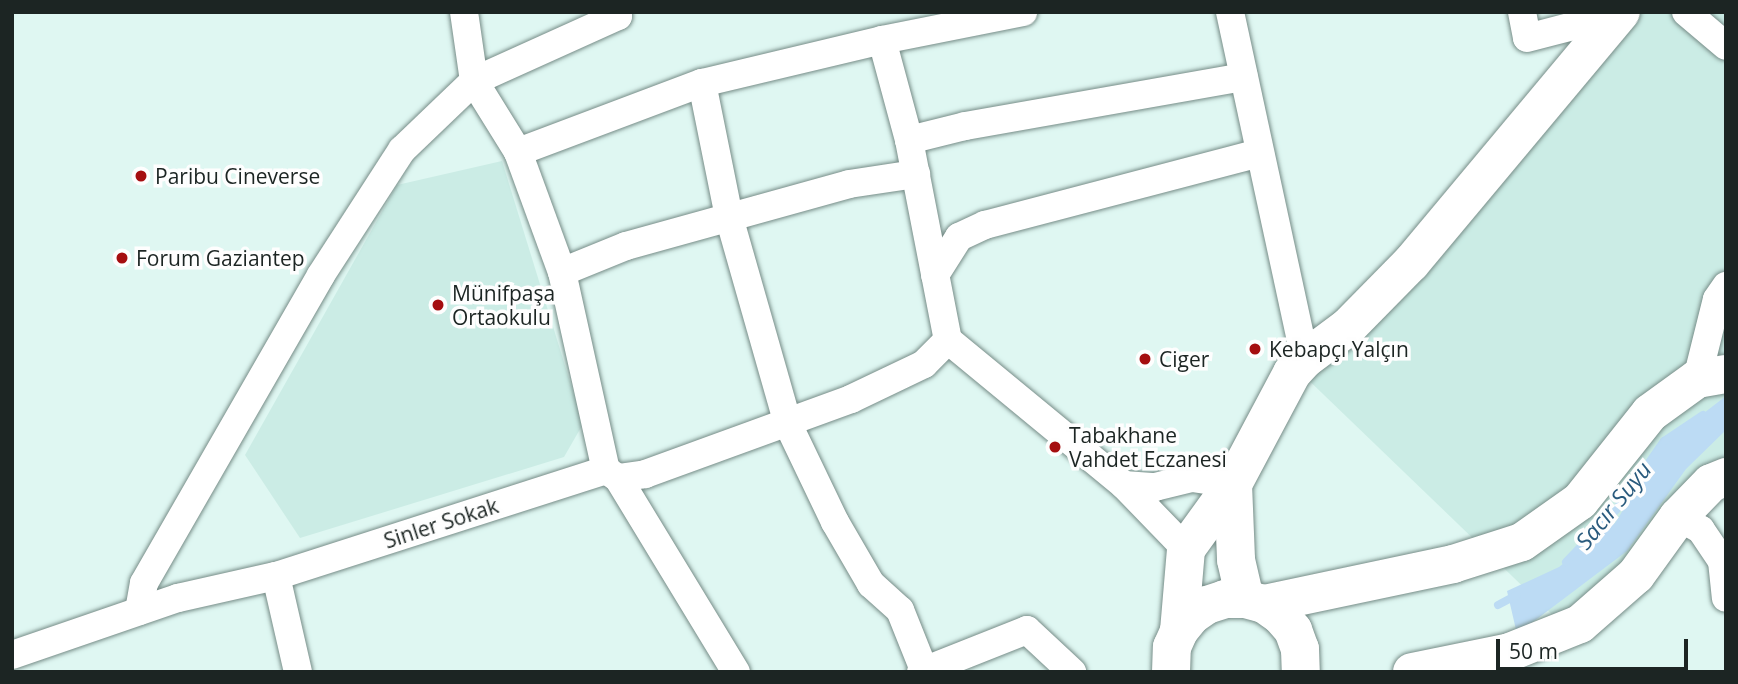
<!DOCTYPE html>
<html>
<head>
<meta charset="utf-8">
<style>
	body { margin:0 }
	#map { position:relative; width:1738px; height:684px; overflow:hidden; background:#dff7f2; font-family:"Open Sans",sans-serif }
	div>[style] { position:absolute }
	.built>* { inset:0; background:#cbece5 }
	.water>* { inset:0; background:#bcdbf4 }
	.stream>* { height:8px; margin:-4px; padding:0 4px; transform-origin:4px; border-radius:4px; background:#bcdbf4 }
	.roads { filter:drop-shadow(0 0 2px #768c87) drop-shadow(0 0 2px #768c87) }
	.street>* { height:28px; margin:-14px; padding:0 14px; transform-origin:14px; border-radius:14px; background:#fff }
	.secondary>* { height:38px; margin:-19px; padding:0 19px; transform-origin:19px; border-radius:19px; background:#fff }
	.dots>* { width:19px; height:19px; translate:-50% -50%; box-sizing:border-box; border:4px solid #fefefe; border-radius:50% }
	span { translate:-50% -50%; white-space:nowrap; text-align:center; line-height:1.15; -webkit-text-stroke:7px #fefefe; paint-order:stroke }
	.poi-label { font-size:21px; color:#1c2523 }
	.left { translate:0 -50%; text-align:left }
	.street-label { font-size:21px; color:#1c2523 }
	.water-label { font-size:23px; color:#295a7d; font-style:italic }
	.frame { position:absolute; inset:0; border:14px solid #1c2523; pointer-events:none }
	.scale { position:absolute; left:1496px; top:639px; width:192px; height:32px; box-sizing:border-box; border:4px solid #1c2523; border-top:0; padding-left:9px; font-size:21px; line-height:24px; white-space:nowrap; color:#1c2523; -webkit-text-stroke:5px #fefefe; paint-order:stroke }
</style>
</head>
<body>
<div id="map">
	<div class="built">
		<div style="clip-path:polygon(1606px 12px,1726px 12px,1726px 478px,1564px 626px,1297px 369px)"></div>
		<div style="clip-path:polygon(502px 161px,583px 424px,564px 457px,300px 538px,245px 455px,397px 185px)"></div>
	</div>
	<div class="water">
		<div style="clip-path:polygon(1726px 396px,1726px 430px,1686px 469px,1627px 551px,1517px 634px,1507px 591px,1559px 567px,1615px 523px,1665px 443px)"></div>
	</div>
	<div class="stream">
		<div style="left:1566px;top:562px;width:72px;rotate:-46.1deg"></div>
		<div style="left:1616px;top:510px;width:84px;rotate:-55.2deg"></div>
		<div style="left:1664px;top:441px;width:47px;rotate:-33.7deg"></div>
		<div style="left:1498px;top:605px;width:21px;rotate:-28deg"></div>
	</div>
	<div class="roads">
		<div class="street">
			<div style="left:464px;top:12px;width:70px;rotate:81.8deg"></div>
			<div style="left:474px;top:81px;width:84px;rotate:58.2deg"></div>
			<div style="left:518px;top:152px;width:128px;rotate:69.9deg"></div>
			<div style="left:562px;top:272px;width:203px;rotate:77.5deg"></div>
			<div style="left:606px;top:470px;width:14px;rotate:34deg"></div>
			<div style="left:618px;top:478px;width:227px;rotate:58.7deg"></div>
			<div style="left:1230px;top:12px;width:355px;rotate:77.8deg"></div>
			<div style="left:1522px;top:12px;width:26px;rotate:79deg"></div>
			<div style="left:1527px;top:38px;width:71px;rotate:-14.6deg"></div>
			<div style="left:1596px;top:20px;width:16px;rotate:22deg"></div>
			<div style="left:1686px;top:12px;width:52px;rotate:40.4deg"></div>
			<div style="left:882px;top:40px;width:104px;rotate:74.9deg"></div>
			<div style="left:909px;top:140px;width:204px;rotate:79deg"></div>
			<div style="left:948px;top:340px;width:228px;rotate:39.5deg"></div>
			<div style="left:1124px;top:485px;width:31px;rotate:4deg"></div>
			<div style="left:1155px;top:487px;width:38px;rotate:-14deg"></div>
			<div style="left:1192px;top:478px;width:41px;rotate:8.3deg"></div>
			<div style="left:702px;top:83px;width:137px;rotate:78.6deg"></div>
			<div style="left:729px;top:217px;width:215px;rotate:74.1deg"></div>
			<div style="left:788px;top:424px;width:109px;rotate:64.4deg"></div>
			<div style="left:835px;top:522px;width:72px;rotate:59.9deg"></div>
			<div style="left:871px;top:584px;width:39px;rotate:42deg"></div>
			<div style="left:900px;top:610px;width:65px;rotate:68.2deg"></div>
			<div style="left:909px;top:140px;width:58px;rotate:-14deg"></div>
			<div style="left:965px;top:126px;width:283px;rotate:-10deg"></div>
			<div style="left:518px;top:152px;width:197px;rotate:-20.6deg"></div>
			<div style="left:702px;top:83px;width:185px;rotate:-13.4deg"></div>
			<div style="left:882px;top:40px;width:144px;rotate:-11.2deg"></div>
			<div style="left:562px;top:272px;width:69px;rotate:-22.1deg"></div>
			<div style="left:626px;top:246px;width:231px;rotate:-15.5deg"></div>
			<div style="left:849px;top:184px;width:68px;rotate:-8.5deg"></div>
			<div style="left:935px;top:275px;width:45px;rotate:-57.7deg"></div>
			<div style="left:959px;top:237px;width:29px;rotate:-25deg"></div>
			<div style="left:985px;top:225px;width:284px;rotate:-14.7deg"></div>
			<div style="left:1697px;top:379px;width:82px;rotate:-76deg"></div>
			<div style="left:1717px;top:299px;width:16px;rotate:-55deg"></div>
			<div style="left:618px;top:478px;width:27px;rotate:-8deg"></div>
			<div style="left:645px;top:474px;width:219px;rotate:-20deg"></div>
			<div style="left:851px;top:399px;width:81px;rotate:-25.6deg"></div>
			<div style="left:924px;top:364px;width:34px;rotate:-45deg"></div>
			<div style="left:1124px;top:485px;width:89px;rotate:45.9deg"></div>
			<div style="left:1678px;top:517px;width:26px;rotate:29deg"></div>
			<div style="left:1701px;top:530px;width:37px;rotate:56deg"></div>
			<div style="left:1722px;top:561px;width:37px;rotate:84deg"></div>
			<div style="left:276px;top:576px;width:98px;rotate:77.1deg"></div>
			<div style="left:139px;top:611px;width:28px;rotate:-80deg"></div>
			<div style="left:144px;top:583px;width:355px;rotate:-60.1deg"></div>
			<div style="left:321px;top:275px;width:149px;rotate:-57.1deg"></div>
			<div style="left:402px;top:150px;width:100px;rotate:-43.8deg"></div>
			<div style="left:474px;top:81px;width:158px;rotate:-24.3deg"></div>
			<div style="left:618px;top:16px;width:4px;rotate:-104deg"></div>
			<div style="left:12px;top:655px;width:176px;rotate:-19deg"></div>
			<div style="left:178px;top:598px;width:100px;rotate:-12.7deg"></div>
			<div style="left:276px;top:576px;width:347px;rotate:-17.8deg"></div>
			<div style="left:921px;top:672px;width:114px;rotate:-21.6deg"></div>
			<div style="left:1027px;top:630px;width:62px;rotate:43deg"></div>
		</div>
		<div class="secondary">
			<div style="left:1233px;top:484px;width:76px;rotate:87.7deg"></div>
			<div style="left:1236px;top:560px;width:40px;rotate:77deg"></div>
			<div style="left:1264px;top:604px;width:193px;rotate:-11.9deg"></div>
			<div style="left:1453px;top:564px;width:72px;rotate:-17.7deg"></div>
			<div style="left:1522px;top:542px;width:71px;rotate:-35.3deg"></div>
			<div style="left:1580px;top:501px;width:112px;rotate:-51.5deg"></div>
			<div style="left:1650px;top:413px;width:58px;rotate:-35.9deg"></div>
			<div style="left:1697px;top:379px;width:29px;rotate:-10deg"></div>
			<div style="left:1179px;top:631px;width:82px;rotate:-85.1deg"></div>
			<div style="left:1186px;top:549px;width:80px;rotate:-54.1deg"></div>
			<div style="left:1233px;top:484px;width:126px;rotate:-62deg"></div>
			<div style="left:1292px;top:373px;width:19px;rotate:-47deg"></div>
			<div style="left:1305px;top:359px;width:54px;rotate:-36.7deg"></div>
			<div style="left:1348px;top:327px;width:90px;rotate:-45.5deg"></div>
			<div style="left:1411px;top:263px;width:327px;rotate:-50.1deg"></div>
			<div style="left:1171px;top:672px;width:25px;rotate:-88deg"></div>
			<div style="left:1172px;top:647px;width:17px;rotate:-66deg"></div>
			<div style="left:1179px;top:631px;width:19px;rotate:-51deg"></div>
			<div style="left:1191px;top:616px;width:19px;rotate:-35deg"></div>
			<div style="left:1207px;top:605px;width:19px;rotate:-18deg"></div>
			<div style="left:1225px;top:599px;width:20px"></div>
			<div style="left:1245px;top:599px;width:20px;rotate:15deg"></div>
			<div style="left:1264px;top:604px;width:19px;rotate:35deg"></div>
			<div style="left:1280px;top:615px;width:20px;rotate:49deg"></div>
			<div style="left:1293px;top:630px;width:20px;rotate:70deg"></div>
			<div style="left:1300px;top:649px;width:23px;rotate:88deg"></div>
			<div style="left:1412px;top:672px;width:100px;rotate:-11.5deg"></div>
			<div style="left:1510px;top:652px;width:75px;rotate:-21.8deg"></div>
			<div style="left:1580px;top:624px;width:74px;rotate:-41.2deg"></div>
			<div style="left:1636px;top:575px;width:72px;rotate:-54.1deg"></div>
			<div style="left:1678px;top:517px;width:47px;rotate:-45.9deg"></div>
			<div style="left:1711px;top:483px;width:16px;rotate:-22deg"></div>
		</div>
	</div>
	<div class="dots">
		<div style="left:141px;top:176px;background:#a50e10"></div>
		<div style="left:122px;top:258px;background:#a50e10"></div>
		<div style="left:438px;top:305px;background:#a50e10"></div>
		<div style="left:1255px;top:349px;background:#a50e10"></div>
		<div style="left:1145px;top:359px;background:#a50e10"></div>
		<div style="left:1055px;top:447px;background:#a50e10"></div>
	</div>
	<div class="poi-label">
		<span class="left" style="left:155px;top:176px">Paribu Cineverse</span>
		<span class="left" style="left:136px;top:258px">Forum Gaziantep</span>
		<span class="left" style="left:452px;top:305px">Münifpaşa<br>Ortaokulu</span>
		<span class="left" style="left:1269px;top:349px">Kebapçı Yalçın</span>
		<span class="left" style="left:1159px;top:359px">Ciger</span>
		<span class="left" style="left:1069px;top:447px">Tabakhane<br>Vahdet Eczanesi</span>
	</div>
	<div class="street-label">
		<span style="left:441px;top:523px;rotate:-18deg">Sinler Sokak</span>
	</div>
	<div class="water-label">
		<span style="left:1613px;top:505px;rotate:-51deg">Sacır Suyu</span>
	</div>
	<div class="frame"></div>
	<div class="scale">50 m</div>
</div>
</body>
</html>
